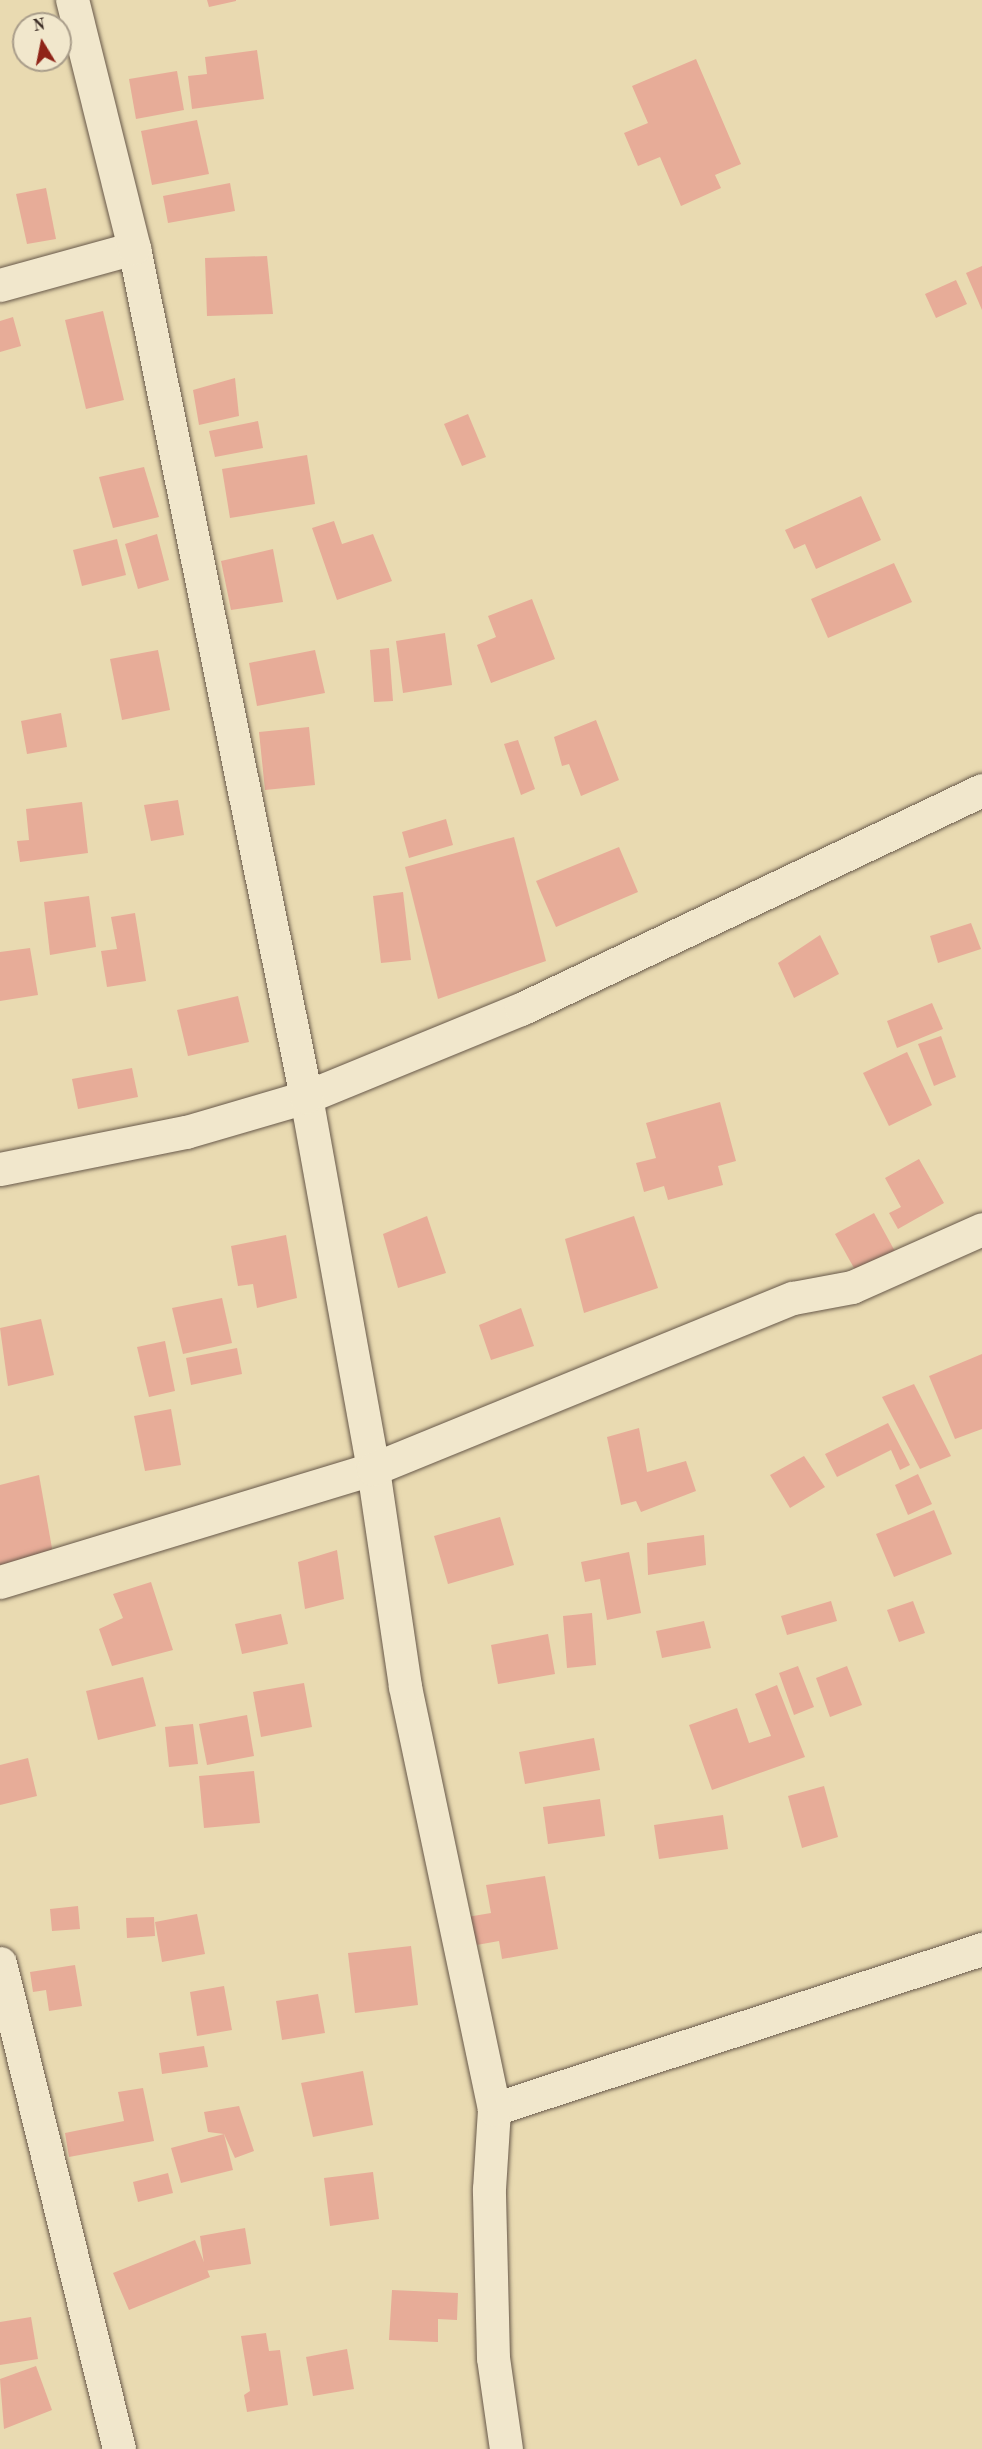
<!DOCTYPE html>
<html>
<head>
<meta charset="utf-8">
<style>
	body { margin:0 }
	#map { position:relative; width:982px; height:2449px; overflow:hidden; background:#e9dab1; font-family:"Old Standard TT",serif }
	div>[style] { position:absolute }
	.building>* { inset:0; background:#e7ac98 }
	.roads { filter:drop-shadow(0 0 2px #68594a) drop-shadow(0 0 2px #68594a) }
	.minor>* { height:33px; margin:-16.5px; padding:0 16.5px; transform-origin:16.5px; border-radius:16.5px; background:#f1e7cc }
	span { translate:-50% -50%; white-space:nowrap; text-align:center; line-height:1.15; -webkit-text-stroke:6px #f1e7cc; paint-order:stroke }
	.north { position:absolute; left:12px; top:12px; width:60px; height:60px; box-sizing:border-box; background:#f1e7cc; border:2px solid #a99d8a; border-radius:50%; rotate:350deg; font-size:16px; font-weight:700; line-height:24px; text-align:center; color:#3d2e27 }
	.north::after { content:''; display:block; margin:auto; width:21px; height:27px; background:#8f2418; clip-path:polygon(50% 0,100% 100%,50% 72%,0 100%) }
</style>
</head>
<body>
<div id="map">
	<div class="building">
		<div style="clip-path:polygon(207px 0,236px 0,236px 1px,209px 7px)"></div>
		<div style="clip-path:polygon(257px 50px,264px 99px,192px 109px,188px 76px,207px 74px,205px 57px)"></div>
		<div style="clip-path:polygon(696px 59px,741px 164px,715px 175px,721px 188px,681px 206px,660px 157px,638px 166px,624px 133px,648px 123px,632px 86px)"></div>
		<div style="clip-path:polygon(177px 71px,184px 110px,136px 119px,129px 79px)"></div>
		<div style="clip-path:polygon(197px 120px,209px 174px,152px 185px,141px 131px)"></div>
		<div style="clip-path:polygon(230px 183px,235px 211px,168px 223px,163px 196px)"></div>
		<div style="clip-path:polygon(46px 188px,56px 239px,27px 244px,16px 194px)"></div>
		<div style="clip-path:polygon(267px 256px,273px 314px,207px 316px,205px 258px)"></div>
		<div style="clip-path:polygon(982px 266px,982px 310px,966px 273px)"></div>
		<div style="clip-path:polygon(956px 280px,967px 304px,936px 318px,925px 294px)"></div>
		<div style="clip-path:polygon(103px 311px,124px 400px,86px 409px,65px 320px)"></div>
		<div style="clip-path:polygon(13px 317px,21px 346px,0 352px,0 321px)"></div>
		<div style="clip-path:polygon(235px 378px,239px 416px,199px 425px,193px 390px)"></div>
		<div style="clip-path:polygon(468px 414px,486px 457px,462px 466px,444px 424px)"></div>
		<div style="clip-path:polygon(258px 421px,263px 448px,215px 457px,209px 431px)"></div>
		<div style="clip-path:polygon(307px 455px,315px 504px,230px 518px,222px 469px)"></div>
		<div style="clip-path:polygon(144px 467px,159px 517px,113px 528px,99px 477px)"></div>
		<div style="clip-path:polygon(861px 496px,881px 540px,816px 569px,805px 544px,794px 549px,785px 530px)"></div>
		<div style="clip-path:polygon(334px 521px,342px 544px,373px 534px,392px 581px,337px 600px,312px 528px)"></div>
		<div style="clip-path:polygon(157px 534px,169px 580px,138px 589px,125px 544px)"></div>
		<div style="clip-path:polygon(117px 539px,126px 575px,82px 586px,73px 550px)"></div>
		<div style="clip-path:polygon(273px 549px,283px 602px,231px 610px,221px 561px)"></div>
		<div style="clip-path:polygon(894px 563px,912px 602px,828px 638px,811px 599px)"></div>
		<div style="clip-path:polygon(532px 599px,555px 659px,491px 683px,477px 645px,496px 637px,488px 616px)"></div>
		<div style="clip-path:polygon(445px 633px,452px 685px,403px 693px,396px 641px)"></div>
		<div style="clip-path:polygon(389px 648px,393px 701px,374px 702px,370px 650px)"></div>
		<div style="clip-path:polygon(158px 650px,170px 710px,122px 720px,110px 659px)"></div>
		<div style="clip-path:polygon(315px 650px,325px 693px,257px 706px,249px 663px)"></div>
		<div style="clip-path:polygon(61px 713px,67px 747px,27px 754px,21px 721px)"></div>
		<div style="clip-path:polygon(596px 720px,619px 780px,581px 796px,569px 764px,562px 766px,554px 737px)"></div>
		<div style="clip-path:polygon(309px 727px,315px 785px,265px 790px,259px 732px)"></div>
		<div style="clip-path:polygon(518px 740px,535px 789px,521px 795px,504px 744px)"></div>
		<div style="clip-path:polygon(178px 800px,184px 835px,151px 841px,144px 805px)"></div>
		<div style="clip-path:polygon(82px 802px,88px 853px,20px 862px,17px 841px,29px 840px,26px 809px)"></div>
		<div style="clip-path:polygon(446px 819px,453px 845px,409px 858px,402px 832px)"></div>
		<div style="clip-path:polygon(514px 837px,546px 961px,438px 999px,405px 867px)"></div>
		<div style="clip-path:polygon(619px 847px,638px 892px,556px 927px,536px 881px)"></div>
		<div style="clip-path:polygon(403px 892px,411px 960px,381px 963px,373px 896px)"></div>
		<div style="clip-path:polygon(89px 896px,96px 947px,50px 955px,44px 902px)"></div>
		<div style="clip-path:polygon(135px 913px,146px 981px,107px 987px,101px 951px,117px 949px,111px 917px)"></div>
		<div style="clip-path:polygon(971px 923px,981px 949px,938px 963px,930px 936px)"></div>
		<div style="clip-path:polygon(820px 935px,839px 974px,794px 998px,778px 963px)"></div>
		<div style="clip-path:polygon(30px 948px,38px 995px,0 1001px,0 952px)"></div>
		<div style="clip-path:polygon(238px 996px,249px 1042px,188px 1056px,177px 1010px)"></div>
		<div style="clip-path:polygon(932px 1003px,943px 1029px,897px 1048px,887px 1021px)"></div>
		<div style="clip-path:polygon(941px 1036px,956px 1077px,934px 1086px,918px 1044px)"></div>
		<div style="clip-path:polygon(907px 1052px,932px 1105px,889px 1126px,863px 1073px)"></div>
		<div style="clip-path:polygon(132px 1068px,138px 1097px,78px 1109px,72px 1079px)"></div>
		<div style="clip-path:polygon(720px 1102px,736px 1161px,718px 1166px,723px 1185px,668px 1200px,664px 1186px,644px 1192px,636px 1163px,656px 1158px,646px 1123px)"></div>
		<div style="clip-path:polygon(919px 1159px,944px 1203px,898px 1229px,889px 1213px,901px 1207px,885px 1178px)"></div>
		<div style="clip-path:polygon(874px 1213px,897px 1255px,859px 1277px,835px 1234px)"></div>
		<div style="clip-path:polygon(427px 1216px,446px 1273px,398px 1288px,383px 1234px)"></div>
		<div style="clip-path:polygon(634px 1216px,658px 1288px,584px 1313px,565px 1239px)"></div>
		<div style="clip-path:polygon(286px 1235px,297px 1298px,257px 1308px,253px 1284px,238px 1286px,231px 1246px)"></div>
		<div style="clip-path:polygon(222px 1298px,232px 1343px,183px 1354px,172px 1308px)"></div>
		<div style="clip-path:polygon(521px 1308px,534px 1346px,491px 1360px,479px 1325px)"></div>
		<div style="clip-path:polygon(41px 1319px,54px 1375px,8px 1386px,0 1328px)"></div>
		<div style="clip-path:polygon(165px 1341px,175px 1391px,149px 1397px,137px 1347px)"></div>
		<div style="clip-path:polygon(237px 1348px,242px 1374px,191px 1385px,186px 1358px)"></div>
		<div style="clip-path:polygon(982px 1354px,982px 1429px,955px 1439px,929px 1376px)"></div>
		<div style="clip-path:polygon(914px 1384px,951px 1456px,920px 1469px,882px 1397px)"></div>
		<div style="clip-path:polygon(171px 1409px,181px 1465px,145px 1471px,134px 1416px)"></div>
		<div style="clip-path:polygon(888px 1423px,910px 1465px,900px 1470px,891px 1450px,837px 1477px,825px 1454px)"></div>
		<div style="clip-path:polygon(639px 1428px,647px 1472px,686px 1461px,696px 1491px,641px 1512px,636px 1501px,621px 1505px,607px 1437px)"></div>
		<div style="clip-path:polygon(804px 1456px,825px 1487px,790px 1508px,770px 1475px)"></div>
		<div style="clip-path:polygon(918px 1474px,932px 1504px,908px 1515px,895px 1485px)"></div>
		<div style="clip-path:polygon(39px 1475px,53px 1554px,0 1565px,0 1485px)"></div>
		<div style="clip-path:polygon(934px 1510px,952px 1554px,894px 1577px,876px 1534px)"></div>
		<div style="clip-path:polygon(500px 1517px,514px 1565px,448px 1584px,434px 1536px)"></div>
		<div style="clip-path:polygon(704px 1535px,706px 1565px,648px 1575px,647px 1543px)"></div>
		<div style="clip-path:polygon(337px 1550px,344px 1599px,305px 1609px,298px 1562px)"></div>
		<div style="clip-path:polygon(629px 1552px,641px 1613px,607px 1620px,600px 1579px,585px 1582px,581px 1562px)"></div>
		<div style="clip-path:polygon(151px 1582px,173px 1650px,112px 1666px,99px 1629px,123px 1618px,113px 1594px)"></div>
		<div style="clip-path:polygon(831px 1601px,837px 1621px,787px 1635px,781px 1616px)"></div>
		<div style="clip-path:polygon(913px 1601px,925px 1633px,899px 1642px,887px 1610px)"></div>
		<div style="clip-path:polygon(592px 1613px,596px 1665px,567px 1668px,563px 1616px)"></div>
		<div style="clip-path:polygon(281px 1614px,288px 1644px,242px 1654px,235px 1624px)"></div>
		<div style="clip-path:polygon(704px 1621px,711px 1648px,662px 1658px,656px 1631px)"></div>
		<div style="clip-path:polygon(548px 1634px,555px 1674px,498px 1684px,491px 1645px)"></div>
		<div style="clip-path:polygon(798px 1666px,814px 1707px,794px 1715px,779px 1673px)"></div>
		<div style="clip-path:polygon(847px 1666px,862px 1705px,830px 1717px,816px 1678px)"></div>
		<div style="clip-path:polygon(143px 1677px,156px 1726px,98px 1740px,86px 1691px)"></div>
		<div style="clip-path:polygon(304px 1683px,312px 1727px,261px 1737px,253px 1692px)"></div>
		<div style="clip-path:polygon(777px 1685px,805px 1757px,712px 1790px,689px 1725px,737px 1708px,749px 1743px,771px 1736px,755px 1694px)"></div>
		<div style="clip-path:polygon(247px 1715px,254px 1756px,207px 1765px,199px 1724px)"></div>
		<div style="clip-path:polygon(193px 1724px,198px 1764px,169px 1767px,165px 1727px)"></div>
		<div style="clip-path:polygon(594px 1738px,600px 1770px,525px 1784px,519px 1752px)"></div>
		<div style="clip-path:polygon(28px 1758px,37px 1796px,0 1805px,0 1765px)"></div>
		<div style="clip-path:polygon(254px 1771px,260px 1823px,204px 1828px,199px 1776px)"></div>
		<div style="clip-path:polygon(824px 1786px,838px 1837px,802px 1848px,788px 1796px)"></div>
		<div style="clip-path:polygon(600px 1799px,605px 1836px,548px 1844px,543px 1807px)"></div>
		<div style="clip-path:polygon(723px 1815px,728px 1849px,659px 1859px,654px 1825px)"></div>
		<div style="clip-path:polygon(545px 1876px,558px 1949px,502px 1959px,499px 1941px,460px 1948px,455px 1919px,491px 1913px,486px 1885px)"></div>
		<div style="clip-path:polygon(78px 1906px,80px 1929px,52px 1931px,50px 1909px)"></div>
		<div style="clip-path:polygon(197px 1914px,205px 1954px,162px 1962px,155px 1922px)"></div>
		<div style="clip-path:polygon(154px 1917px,155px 1936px,127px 1938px,126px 1918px)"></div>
		<div style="clip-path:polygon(411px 1946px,418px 2005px,355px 2013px,348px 1953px)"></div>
		<div style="clip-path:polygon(75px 1965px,82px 2006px,49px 2011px,46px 1990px,33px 1992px,30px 1972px)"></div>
		<div style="clip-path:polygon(224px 1986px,232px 2030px,197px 2036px,190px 1992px)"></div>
		<div style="clip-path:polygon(318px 1994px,325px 2033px,282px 2040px,276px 2001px)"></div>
		<div style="clip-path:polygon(204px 2046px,208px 2067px,162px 2074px,159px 2053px)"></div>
		<div style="clip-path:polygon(363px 2071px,373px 2125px,313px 2137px,301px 2083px)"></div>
		<div style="clip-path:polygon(143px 2088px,154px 2141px,69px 2157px,65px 2133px,124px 2121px,118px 2092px)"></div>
		<div style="clip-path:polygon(239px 2106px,254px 2151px,235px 2158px,224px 2134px,208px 2132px,204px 2112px)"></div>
		<div style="clip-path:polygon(224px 2134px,233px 2170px,181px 2183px,171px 2148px)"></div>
		<div style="clip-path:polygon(373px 2172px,379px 2219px,330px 2226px,324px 2178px)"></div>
		<div style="clip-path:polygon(168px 2173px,173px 2193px,138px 2202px,133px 2182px)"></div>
		<div style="clip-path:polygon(245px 2228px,251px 2264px,205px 2271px,200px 2236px)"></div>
		<div style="clip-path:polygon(195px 2240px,210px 2277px,129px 2310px,113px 2273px)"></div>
		<div style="clip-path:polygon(392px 2290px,458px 2293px,457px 2320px,438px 2319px,438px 2342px,389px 2340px)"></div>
		<div style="clip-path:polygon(31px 2317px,38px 2359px,0 2365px,0 2322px)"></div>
		<div style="clip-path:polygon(266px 2333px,269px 2351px,280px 2350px,288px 2405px,247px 2412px,244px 2395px,250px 2391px,241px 2336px)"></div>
		<div style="clip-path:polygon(347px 2349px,354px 2389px,313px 2396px,306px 2357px)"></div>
		<div style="clip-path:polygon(36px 2366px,52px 2410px,4px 2429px,0 2379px)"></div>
	</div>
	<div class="roads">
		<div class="minor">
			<div style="left:0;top:285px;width:139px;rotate:-15.4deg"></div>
			<div style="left:0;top:1169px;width:190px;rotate:-11.3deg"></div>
			<div style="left:186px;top:1132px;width:125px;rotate:-16.3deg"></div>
			<div style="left:306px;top:1097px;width:232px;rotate:-22.3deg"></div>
			<div style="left:521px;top:1009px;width:510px;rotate:-25.41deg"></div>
			<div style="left:0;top:1582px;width:390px;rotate:-16.9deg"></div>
			<div style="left:373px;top:1469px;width:378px;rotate:-100.2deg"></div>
			<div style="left:306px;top:1097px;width:866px;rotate:-101.45deg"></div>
			<div style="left:134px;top:248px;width:256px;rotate:-104deg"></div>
			<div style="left:0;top:1963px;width:500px;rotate:76.24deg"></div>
			<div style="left:494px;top:2109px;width:514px;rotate:-18.15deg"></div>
			<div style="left:506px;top:2449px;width:92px;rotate:-98.1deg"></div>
			<div style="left:493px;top:2358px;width:169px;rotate:-91.4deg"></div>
			<div style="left:489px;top:2189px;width:80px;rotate:-86.4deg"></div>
			<div style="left:494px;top:2109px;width:432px;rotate:-101.9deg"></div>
			<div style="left:405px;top:1686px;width:219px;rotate:-98.4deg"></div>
			<div style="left:373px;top:1469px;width:453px;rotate:-22.2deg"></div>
			<div style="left:793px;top:1298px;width:60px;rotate:-10.6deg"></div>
			<div style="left:852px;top:1287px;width:142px;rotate:-24deg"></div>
		</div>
	</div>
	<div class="north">N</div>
</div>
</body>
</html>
